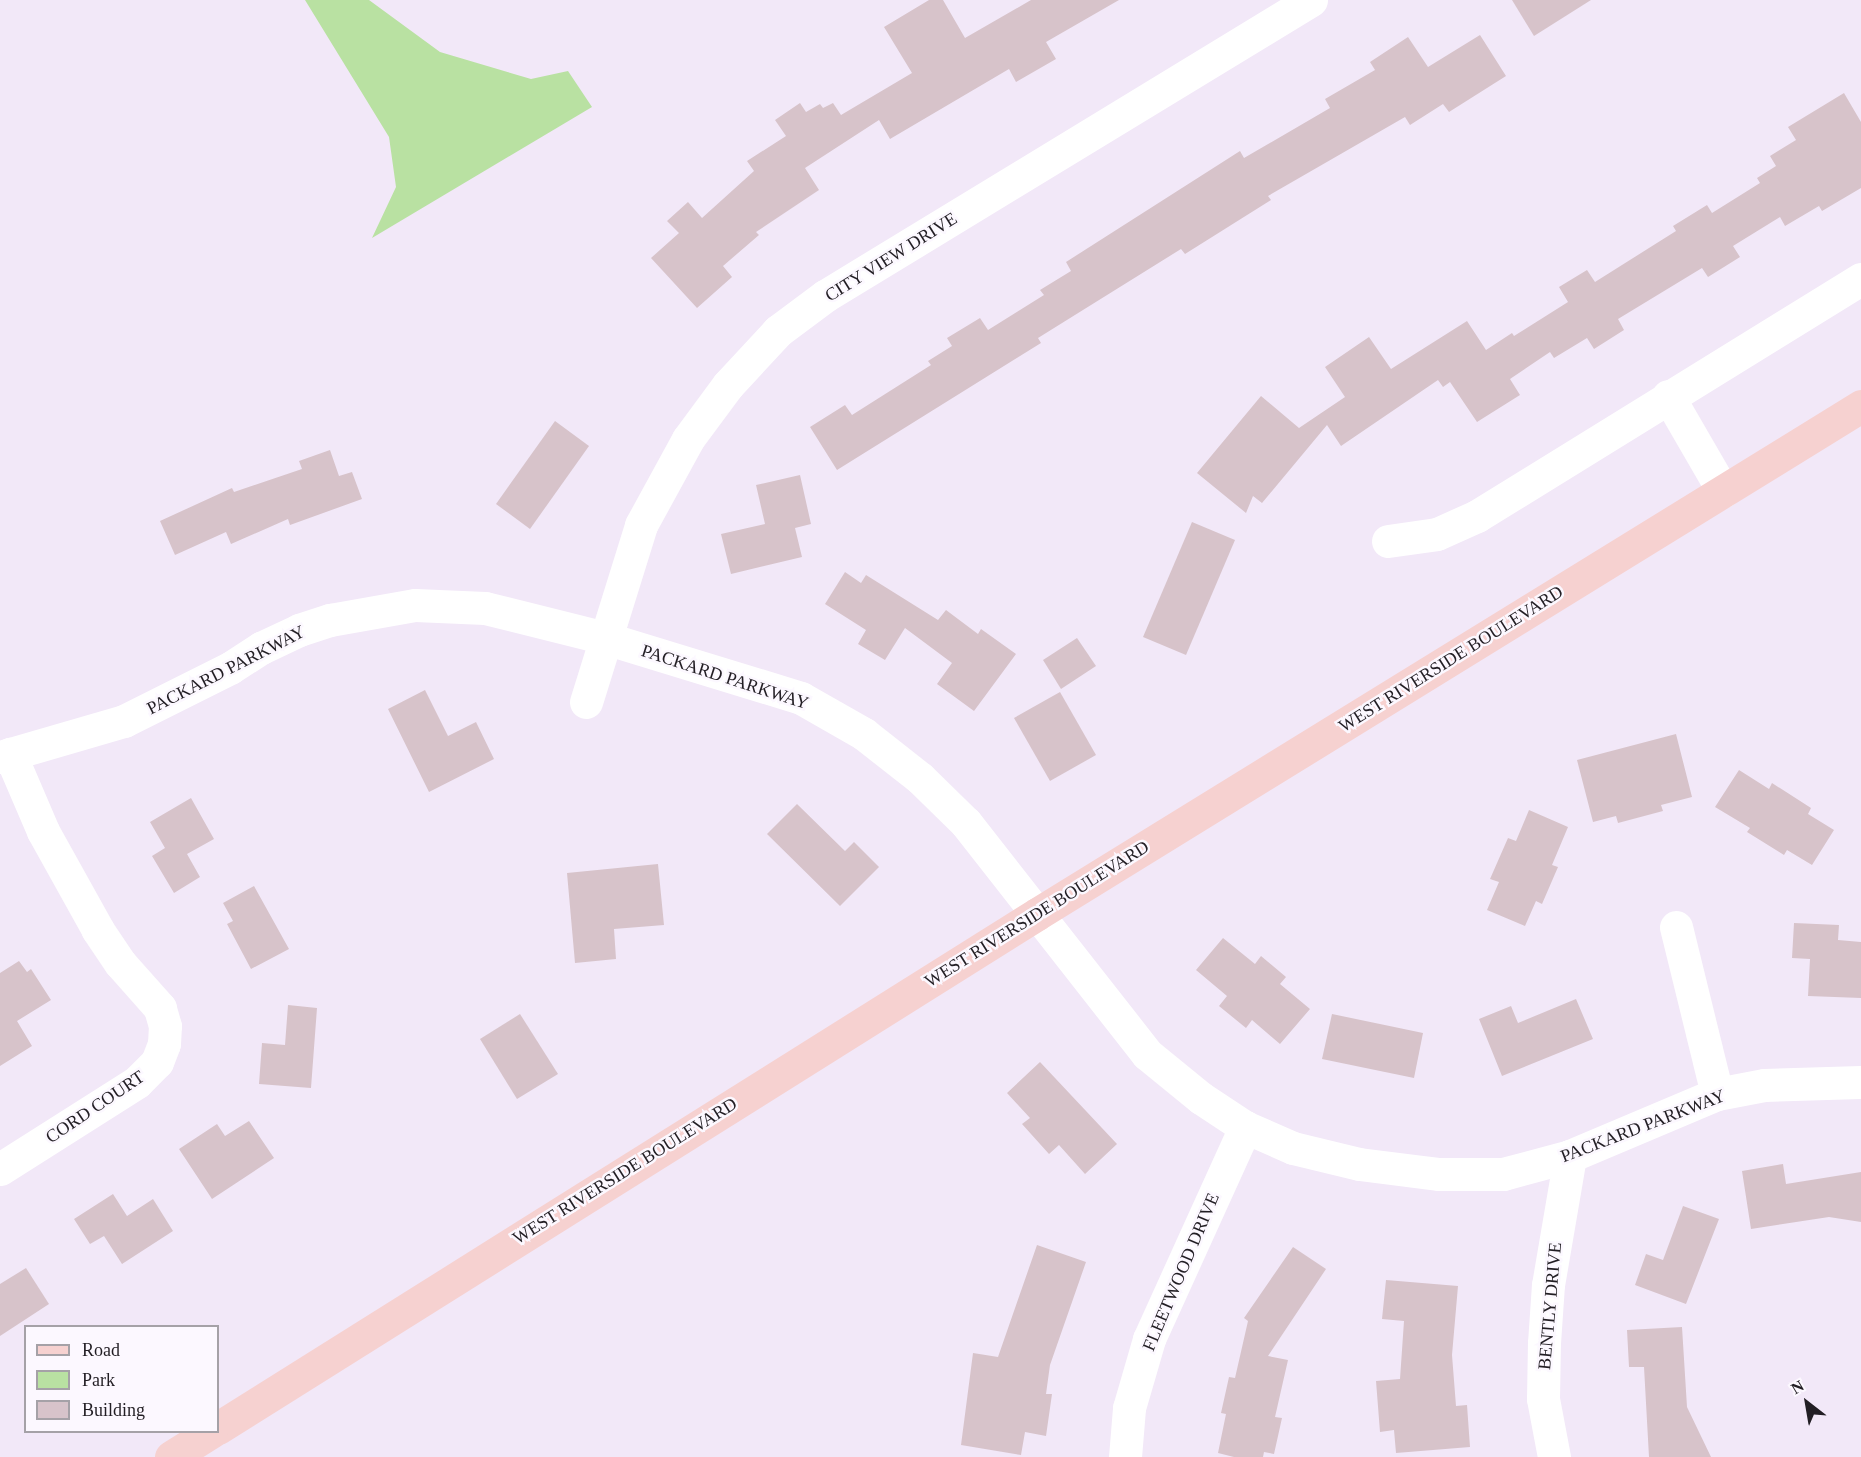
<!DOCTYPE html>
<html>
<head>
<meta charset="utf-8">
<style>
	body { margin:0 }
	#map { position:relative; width:1861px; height:1457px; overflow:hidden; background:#f2e8f8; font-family:Georgia,serif }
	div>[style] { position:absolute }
	.green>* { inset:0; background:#b9e1a2 }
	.building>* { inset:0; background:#d7c3ca }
	.street>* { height:33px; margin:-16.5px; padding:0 16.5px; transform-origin:16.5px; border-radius:16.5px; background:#fff }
	.primary>* { height:33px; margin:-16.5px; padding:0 16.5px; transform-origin:16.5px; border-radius:16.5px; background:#f6d1d0 }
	span { translate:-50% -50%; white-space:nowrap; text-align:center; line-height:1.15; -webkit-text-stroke:5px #fcf8ff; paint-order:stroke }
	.street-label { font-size:18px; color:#221e24 }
	.legend { position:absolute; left:24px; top:1325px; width:195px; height:108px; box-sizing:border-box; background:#fcf8ff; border:2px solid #a5a1a7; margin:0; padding:8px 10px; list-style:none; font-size:18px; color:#221e24 }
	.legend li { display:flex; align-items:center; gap:12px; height:30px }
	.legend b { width:30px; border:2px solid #a5a1a7 }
	.north { position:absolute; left:1777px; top:1373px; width:60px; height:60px; -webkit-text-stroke:4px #fcf8ff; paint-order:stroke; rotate:329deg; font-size:16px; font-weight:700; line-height:24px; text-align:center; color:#221e24 }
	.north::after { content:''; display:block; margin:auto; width:21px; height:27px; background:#221e24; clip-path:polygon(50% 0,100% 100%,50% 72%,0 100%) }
</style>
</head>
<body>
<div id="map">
	<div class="green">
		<div style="clip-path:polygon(305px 0,369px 0,440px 52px,531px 79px,568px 71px,592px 107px,372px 238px,396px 187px,389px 137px)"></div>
	</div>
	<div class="building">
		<div style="clip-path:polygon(929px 0,943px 0,965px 38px,1031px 0,1119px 0,1046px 42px,1056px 59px,1016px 82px,1009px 69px,890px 139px,879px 120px,805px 168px,819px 190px,756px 232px,759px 235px,723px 266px,732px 277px,697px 308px,651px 258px,679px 233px,667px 221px,688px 202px,702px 218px,754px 171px,747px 161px,786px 136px,775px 120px,800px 103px,806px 112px,820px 104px,823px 108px,833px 103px,841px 115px,912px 73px,884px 27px)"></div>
		<div style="clip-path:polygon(1512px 0,1591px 0,1534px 36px)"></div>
		<div style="clip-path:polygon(1480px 35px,1506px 76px,1449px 112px,1443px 104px,1410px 125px,1405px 117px,1268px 196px,1271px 200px,1185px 254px,1181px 249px,1038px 338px,1041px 343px,837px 470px,810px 427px,845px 405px,852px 415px,931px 365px,928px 361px,952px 346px,947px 338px,980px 318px,988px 330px,1044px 295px,1040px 290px,1071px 271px,1066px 262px,1240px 151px,1244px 158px,1330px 108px,1325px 99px,1375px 70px,1370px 62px,1408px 37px,1428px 67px)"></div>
		<div style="clip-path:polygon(1844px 93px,1861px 122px,1861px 188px,1822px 211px,1819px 206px,1785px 226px,1780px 217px,1733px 246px,1740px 257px,1708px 277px,1702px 268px,1618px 319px,1624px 330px,1594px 349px,1587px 338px,1554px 358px,1550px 352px,1510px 379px,1520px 395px,1477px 422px,1450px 382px,1443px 387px,1438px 380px,1341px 446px,1327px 425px,1262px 503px,1253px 496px,1246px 513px,1197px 473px,1261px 396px,1299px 428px,1345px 397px,1325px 367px,1369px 337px,1391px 369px,1467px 321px,1486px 350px,1512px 333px,1514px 336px,1568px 302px,1559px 287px,1587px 270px,1595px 282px,1676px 231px,1673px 226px,1707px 205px,1712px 213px,1760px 183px,1757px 178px,1776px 166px,1770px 156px,1796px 140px,1788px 127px)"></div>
		<div style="clip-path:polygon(555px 421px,589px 446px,530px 529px,496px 504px)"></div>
		<div style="clip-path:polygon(330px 450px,339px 476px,352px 472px,362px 499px,290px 525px,288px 519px,231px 544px,226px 532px,175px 555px,160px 521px,232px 488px,234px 492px,302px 469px,299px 461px)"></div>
		<div style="clip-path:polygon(800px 475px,811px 524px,795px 528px,802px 557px,731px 574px,721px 534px,765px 524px,756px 485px)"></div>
		<div style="clip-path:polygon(1192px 522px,1235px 540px,1186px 655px,1143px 637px)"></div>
		<div style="clip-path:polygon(845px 572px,861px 583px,866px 575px,938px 620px,946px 610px,978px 634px,981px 629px,1016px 654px,974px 711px,937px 684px,952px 663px,905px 628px,885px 660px,858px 644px,866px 630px,825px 604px)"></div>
		<div style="clip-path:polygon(1077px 638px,1096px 666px,1061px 689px,1043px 660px)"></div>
		<div style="clip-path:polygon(425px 690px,448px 736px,476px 722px,494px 759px,429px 792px,388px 709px)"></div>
		<div style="clip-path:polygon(1060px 692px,1096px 755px,1050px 781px,1014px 718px)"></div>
		<div style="clip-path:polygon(1676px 734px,1692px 797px,1661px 805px,1663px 811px,1618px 823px,1616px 816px,1593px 822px,1577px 760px)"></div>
		<div style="clip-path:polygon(1739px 770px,1769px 789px,1772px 783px,1811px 808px,1808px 814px,1834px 830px,1812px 865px,1787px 850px,1784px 855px,1747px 832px,1750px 828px,1715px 807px)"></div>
		<div style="clip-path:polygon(191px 798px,214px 839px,187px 854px,200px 877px,174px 893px,152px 856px,165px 848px,150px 822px)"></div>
		<div style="clip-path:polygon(797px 804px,845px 851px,854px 842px,879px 867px,840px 906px,767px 834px)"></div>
		<div style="clip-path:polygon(1529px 810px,1568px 827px,1552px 865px,1558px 867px,1542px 904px,1536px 901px,1525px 926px,1487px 910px,1499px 882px,1490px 879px,1508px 838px,1516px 841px)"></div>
		<div style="clip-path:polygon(658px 864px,664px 925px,614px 929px,616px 959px,575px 963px,567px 873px)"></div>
		<div style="clip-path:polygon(254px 886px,289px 949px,251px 969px,227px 924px,233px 921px,223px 903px)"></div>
		<div style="clip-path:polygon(1794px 923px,1839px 925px,1838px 940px,1861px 942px,1861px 998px,1808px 996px,1810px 959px,1792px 958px)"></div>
		<div style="clip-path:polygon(1223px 938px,1255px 964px,1261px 956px,1286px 977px,1280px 984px,1310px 1009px,1280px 1044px,1252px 1020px,1246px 1028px,1219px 1006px,1227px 996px,1196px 970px)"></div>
		<div style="clip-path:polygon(19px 961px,27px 972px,31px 969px,51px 1000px,17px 1021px,32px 1046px,0 1066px,0 973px)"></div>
		<div style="clip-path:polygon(1576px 999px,1593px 1039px,1502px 1076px,1479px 1019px,1511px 1006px,1518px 1023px)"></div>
		<div style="clip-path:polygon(288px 1005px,317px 1008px,311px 1088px,259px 1084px,262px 1043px,285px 1045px)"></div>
		<div style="clip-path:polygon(520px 1014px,558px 1074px,517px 1099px,480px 1039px)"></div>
		<div style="clip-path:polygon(1332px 1014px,1423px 1033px,1414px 1078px,1322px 1059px)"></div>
		<div style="clip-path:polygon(1040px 1062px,1117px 1144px,1085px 1174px,1059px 1145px,1049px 1154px,1022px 1124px,1030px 1118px,1007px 1093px)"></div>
		<div style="clip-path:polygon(249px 1121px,274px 1158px,212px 1199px,179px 1149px,217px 1124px,225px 1136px)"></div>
		<div style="clip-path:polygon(1783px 1164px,1786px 1184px,1861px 1172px,1861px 1222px,1829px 1217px,1751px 1229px,1742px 1171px)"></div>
		<div style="clip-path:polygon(113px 1194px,127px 1216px,153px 1199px,173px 1231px,122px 1264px,104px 1236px,90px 1244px,74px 1219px)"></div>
		<div style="clip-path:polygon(1683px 1206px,1719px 1219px,1686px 1304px,1635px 1285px,1646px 1254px,1663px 1260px)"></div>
		<div style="clip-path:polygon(1037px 1245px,1086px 1262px,1050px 1365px,1046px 1394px,1052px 1394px,1046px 1436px,1025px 1432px,1021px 1455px,961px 1445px,973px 1353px,998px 1357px)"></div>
		<div style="clip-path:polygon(1293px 1247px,1326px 1269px,1268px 1356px,1288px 1360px,1275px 1417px,1282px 1418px,1274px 1454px,1264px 1452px,1263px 1457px,1234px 1457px,1218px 1453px,1226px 1414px,1221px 1413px,1229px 1377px,1235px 1378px,1248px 1321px,1244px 1318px)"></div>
		<div style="clip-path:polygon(26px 1268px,49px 1304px,0 1336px,0 1284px)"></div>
		<div style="clip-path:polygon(1386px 1280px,1458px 1286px,1452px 1355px,1456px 1406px,1467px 1405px,1470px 1447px,1396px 1453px,1394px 1430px,1380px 1432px,1376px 1381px,1400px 1379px,1404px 1321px,1382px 1319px)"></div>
		<div style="clip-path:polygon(1682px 1327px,1687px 1407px,1711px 1457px,1649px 1457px,1644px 1367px,1629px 1367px,1627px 1330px)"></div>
	</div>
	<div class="street">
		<div style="left:1668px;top:396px;width:110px;rotate:59.9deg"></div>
		<div style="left:1388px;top:541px;width:49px;rotate:-8.1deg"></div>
		<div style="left:1437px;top:534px;width:44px;rotate:-24.2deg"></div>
		<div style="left:1477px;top:516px;width:451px;rotate:-31.7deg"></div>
		<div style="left:586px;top:702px;width:185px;rotate:-72.7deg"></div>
		<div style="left:641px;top:525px;width:98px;rotate:-61.3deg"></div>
		<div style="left:688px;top:439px;width:67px;rotate:-53.5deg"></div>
		<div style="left:728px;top:385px;width:74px;rotate:-47.2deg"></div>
		<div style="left:778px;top:331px;width:59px;rotate:-36.7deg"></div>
		<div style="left:825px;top:296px;width:569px;rotate:-31.34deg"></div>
		<div style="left:0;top:757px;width:129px;rotate:-16.2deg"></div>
		<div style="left:124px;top:721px;width:119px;rotate:-26.6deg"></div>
		<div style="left:230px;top:668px;width:37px;rotate:-33deg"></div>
		<div style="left:261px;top:648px;width:42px;rotate:-25.3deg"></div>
		<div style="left:299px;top:630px;width:33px;rotate:-18deg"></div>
		<div style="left:330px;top:620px;width:86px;rotate:-10deg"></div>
		<div style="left:415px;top:605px;width:70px;rotate:2.5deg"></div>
		<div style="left:485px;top:608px;width:124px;rotate:14deg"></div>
		<div style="left:605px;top:638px;width:205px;rotate:17deg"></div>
		<div style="left:801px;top:698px;width:73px;rotate:29.7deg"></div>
		<div style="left:864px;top:734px;width:71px;rotate:38.2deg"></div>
		<div style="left:920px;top:778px;width:64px;rotate:44.4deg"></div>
		<div style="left:966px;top:823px;width:293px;rotate:51.9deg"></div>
		<div style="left:1147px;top:1054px;width:70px;rotate:39.2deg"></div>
		<div style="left:1201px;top:1098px;width:53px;rotate:33.4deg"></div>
		<div style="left:1245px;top:1127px;width:52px;rotate:23.6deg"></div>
		<div style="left:1293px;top:1148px;width:68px;rotate:13.6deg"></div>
		<div style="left:1359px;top:1164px;width:81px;rotate:7.1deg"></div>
		<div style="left:1439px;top:1174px;width:64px"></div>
		<div style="left:1503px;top:1174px;width:69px;rotate:-15deg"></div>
		<div style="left:1570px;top:1156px;width:160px;rotate:-22.9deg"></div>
		<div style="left:1717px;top:1094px;width:48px;rotate:-10.8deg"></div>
		<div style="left:1764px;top:1085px;width:97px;rotate:-1.8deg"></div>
		<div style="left:1676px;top:927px;width:172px;rotate:76.2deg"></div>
		<div style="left:0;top:1169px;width:162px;rotate:-32.4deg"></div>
		<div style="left:137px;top:1082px;width:28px;rotate:-45deg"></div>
		<div style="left:157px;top:1062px;width:19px;rotate:-69deg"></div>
		<div style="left:164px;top:1044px;width:18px;rotate:-87deg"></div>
		<div style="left:165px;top:1026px;width:19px;rotate:-106deg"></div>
		<div style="left:160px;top:1008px;width:60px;rotate:-131.6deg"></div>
		<div style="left:120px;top:963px;width:40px;rotate:-124deg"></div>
		<div style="left:98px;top:930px;width:113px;rotate:-119.1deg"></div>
		<div style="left:43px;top:831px;width:84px;rotate:-113.2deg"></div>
		<div style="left:1125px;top:1457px;width:49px;rotate:-85.3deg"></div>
		<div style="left:1129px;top:1408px;width:72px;rotate:-73.8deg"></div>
		<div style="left:1149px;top:1339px;width:233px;rotate:-65.6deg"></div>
		<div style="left:1554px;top:1457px;width:59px;rotate:-100.7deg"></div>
		<div style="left:1543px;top:1399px;width:56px;rotate:-89deg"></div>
		<div style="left:1544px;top:1343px;width:58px;rotate:-86.1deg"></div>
		<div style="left:1548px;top:1285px;width:131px;rotate:-80.3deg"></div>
	</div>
	<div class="primary">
		<div style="left:218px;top:1428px;width:967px;rotate:-32.11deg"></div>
		<div style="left:1037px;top:914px;width:968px;rotate:-31.65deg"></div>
		<div style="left:171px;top:1457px;width:47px;rotate:-32deg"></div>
	</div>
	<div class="street-label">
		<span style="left:891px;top:257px;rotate:-32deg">CITY VIEW DRIVE</span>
		<span style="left:1451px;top:659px;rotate:-32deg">WEST RIVERSIDE BOULEVARD</span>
		<span style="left:226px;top:670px;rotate:-27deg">PACKARD PARKWAY</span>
		<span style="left:725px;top:677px;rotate:18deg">PACKARD PARKWAY</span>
		<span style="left:1037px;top:914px;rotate:-32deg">WEST RIVERSIDE BOULEVARD</span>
		<span style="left:95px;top:1107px;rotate:-34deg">CORD COURT</span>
		<span style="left:1643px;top:1126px;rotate:-21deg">PACKARD PARKWAY</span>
		<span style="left:625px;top:1171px;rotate:-32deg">WEST RIVERSIDE BOULEVARD</span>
		<span style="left:1181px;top:1272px;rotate:-67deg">FLEETWOOD DRIVE</span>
		<span style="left:1550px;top:1306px;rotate:-85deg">BENTLY DRIVE</span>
	</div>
	<ul class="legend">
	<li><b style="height:8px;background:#f6d1d0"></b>Road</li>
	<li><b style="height:16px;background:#b9e1a2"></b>Park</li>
	<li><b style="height:16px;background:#d7c3ca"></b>Building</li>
	</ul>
	<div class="north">N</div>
</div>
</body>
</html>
